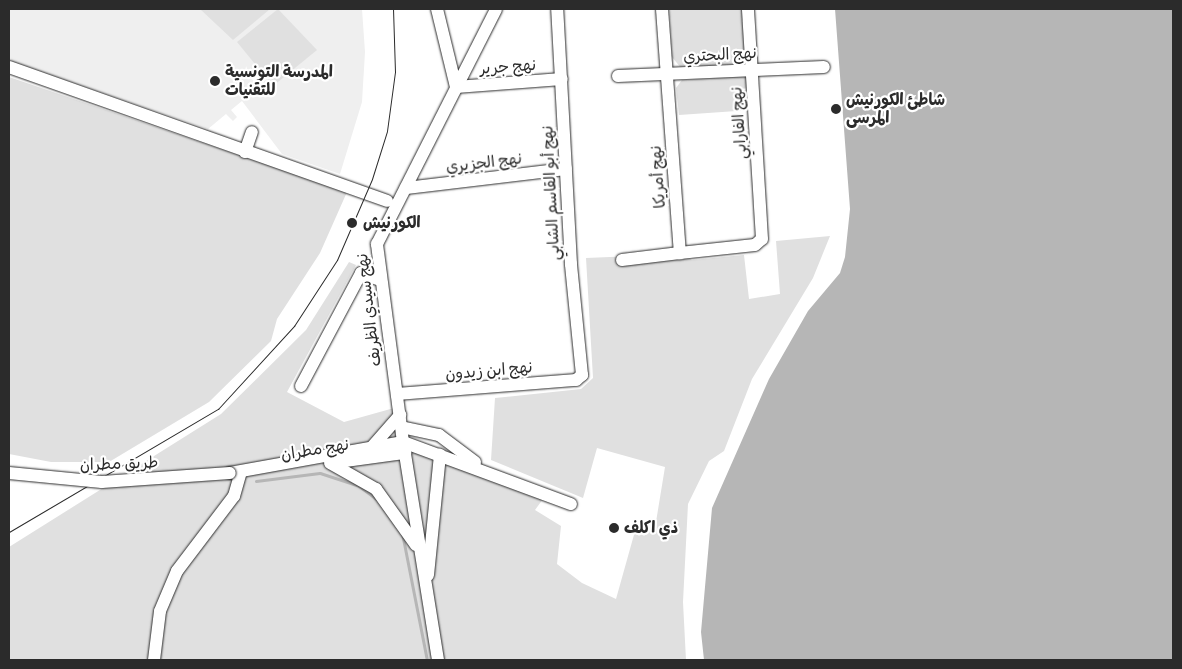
<!DOCTYPE html>
<html>
<head>
<meta charset="utf-8">
<style>
	body { margin:0 }
	#map { position:relative; width:1182px; height:669px; overflow:hidden; background:#fff; font-family:Pangolin,"Playpen Sans Arabic",sans-serif }
	div>[style] { position:absolute }
	.built>* { inset:0; background:#efefef }
	.green>* { inset:0; background:#e0e0e0 }
	.water>* { inset:0; background:#b6b6b6 }
	.stream>* { height:3px; margin:-1.5px; padding:0 1.5px; transform-origin:1.5px; border-radius:1.5px; background:#b6b6b6 }
	.roads { filter:drop-shadow(0 0 1px #2b2b2b) drop-shadow(0 0 1px #2b2b2b) }
	.minor>* { height:12px; margin:-6px; padding:0 6px; transform-origin:6px; border-radius:6px; background:#fff }
	.tram>* { height:1px; margin:-0.5px; padding:0 0.5px; transform-origin:0.5px; border-radius:0.5px; background:#2b2b2b }
	.bridges { filter:drop-shadow(0 0 1px #2b2b2b) drop-shadow(0 0 1px #2b2b2b) }
	.minor-bridge>* { height:12px; margin:-6px; padding:0 6px; transform-origin:6px; border-radius:6px; background:#fff }
	.dots>* { width:14px; height:14px; translate:-50% -50%; box-sizing:border-box; border:2px solid #fff; border-radius:50% }
	span { translate:-50% -50%; white-space:nowrap; text-align:center; line-height:1.15; -webkit-text-stroke:4.5px #fff; paint-order:stroke }
	.street-label { font-size:16px; color:#2b2b2b }
	.poi-label { font-size:16px; color:#2b2b2b; font-weight:700 }
	.left { translate:0 -50%; text-align:left }
	.frame { position:absolute; inset:0; border:10px solid #2b2b2b; pointer-events:none }
</style>
</head>
<body>
<div id="map">
	<div class="built">
		<div style="clip-path:polygon(9px 9px,362px 9px,365px 52px,362px 102px,340px 174px,282px 154px,242px 101px,231px 110px,237px 117px,233px 121px,226px 114px,208px 129px,9px 61px)"></div>
	</div>
	<div class="green">
		<div style="clip-path:polygon(200px 9px,270px 9px,233px 40px)"></div>
		<div style="clip-path:polygon(278px 9px,317px 50px,273px 86px,237px 42px)"></div>
		<div style="clip-path:polygon(669px 9px,745px 9px,748px 57px,741px 64px,681px 68px,672px 57px)"></div>
		<div style="clip-path:polygon(748px 76px,751px 110px,679px 115px,676px 88px,682px 80px)"></div>
		<div style="clip-path:polygon(9px 77px,347px 192px,320px 253px,277px 319px,271px 341px,209px 402px,109px 462px,51px 462px,9px 454px)"></div>
		<div style="clip-path:polygon(830px 236px,813px 278px,752px 379px,724px 451px,709px 461px,688px 504px,683px 602px,686px 660px,9px 660px,9px 547px,221px 414px,306px 330px,349px 262px,356px 265px,287px 392px,344px 422px,394px 408px,411px 450px,543px 499px,535px 510px,561px 526px,557px 564px,582px 583px,616px 599px,637px 524px,655px 528px,665px 467px,597px 448px,583px 498px,491px 460px,495px 398px,581px 389px,593px 378px,586px 258px,682px 254px,692px 260px,744px 255px,749px 299px,780px 294px,776px 241px)"></div>
	</div>
	<div class="water">
		<div style="clip-path:polygon(835px 9px,1173px 9px,1173px 660px,704px 660px,701px 632px,712px 508px,769px 379px,808px 311px,840px 273px,845px 257px,850px 209px)"></div>
	</div>
	<div class="stream">
		<div style="left:256px;top:481px;width:64px;rotate:-7.1deg"></div>
		<div style="left:320px;top:473px;width:41px;rotate:18.4deg"></div>
		<div style="left:359px;top:486px;width:21px;rotate:37deg"></div>
		<div style="left:402px;top:533px;width:129px;rotate:78.9deg"></div>
	</div>
	<div class="roads">
		<div class="minor">
			<div style="left:437px;top:9px;width:80px;rotate:76.3deg"></div>
			<div style="left:662px;top:9px;width:245px;rotate:85.8deg"></div>
			<div style="left:680px;top:253px;width:75px;rotate:-6.1deg"></div>
			<div style="left:755px;top:245px;width:9px;rotate:-41deg"></div>
			<div style="left:762px;top:239px;width:230px;rotate:-93.5deg"></div>
			<div style="left:9px;top:67px;width:401px;rotate:19.5deg"></div>
			<div style="left:618px;top:76px;width:206px;rotate:-2.5deg"></div>
			<div style="left:456px;top:87px;width:106px;rotate:-4.3deg"></div>
			<div style="left:245px;top:152px;width:21px;rotate:-71deg"></div>
			<div style="left:406px;top:188px;width:161px;rotate:-6.8deg"></div>
			<div style="left:622px;top:260px;width:58px;rotate:-6.9deg"></div>
			<div style="left:301px;top:386px;width:128px;rotate:-62deg"></div>
			<div style="left:361px;top:273px;width:20px;rotate:20deg"></div>
			<div style="left:397px;top:394px;width:180px;rotate:-4.5deg"></div>
			<div style="left:576px;top:380px;width:8px;rotate:-40deg"></div>
			<div style="left:582px;top:375px;width:112px;rotate:-95.7deg"></div>
			<div style="left:571px;top:264px;width:255px;rotate:-93.1deg"></div>
			<div style="left:401px;top:427px;width:39px;rotate:12deg"></div>
			<div style="left:439px;top:435px;width:45px;rotate:36.9deg"></div>
			<div style="left:372px;top:447px;width:43px;rotate:-48.8deg"></div>
			<div style="left:338px;top:462px;width:68px;rotate:-7.7deg"></div>
			<div style="left:330px;top:463px;width:53px;rotate:29.5deg"></div>
			<div style="left:376px;top:489px;width:69px;rotate:54.5deg"></div>
			<div style="left:230px;top:473px;width:176px;rotate:-10.2deg"></div>
			<div style="left:403px;top:442px;width:179px;rotate:20.3deg"></div>
			<div style="left:428px;top:575px;width:121px;rotate:-84.3deg"></div>
			<div style="left:154px;top:660px;width:49px;rotate:-83deg"></div>
			<div style="left:160px;top:611px;width:43px;rotate:-67deg"></div>
			<div style="left:177px;top:571px;width:94px;rotate:-52.8deg"></div>
			<div style="left:234px;top:496px;width:25px;rotate:-74deg"></div>
			<div style="left:438px;top:660px;width:221px;rotate:-99.1deg"></div>
			<div style="left:403px;top:442px;width:200px;rotate:-97.5deg"></div>
			<div style="left:377px;top:244px;width:263px;rotate:-63.1deg"></div>
		</div>
	</div>
	<div class="tram">
		<div style="left:9px;top:532px;width:243px;rotate:-30.5deg"></div>
		<div style="left:218px;top:409px;width:113px;rotate:-47.5deg"></div>
		<div style="left:294px;top:326px;width:79px;rotate:-56.9deg"></div>
		<div style="left:337px;top:260px;width:88px;rotate:-66.6deg"></div>
		<div style="left:372px;top:179px;width:50px;rotate:-72.6deg"></div>
		<div style="left:387px;top:131px;width:60px;rotate:-82.3deg"></div>
		<div style="left:395px;top:72px;width:63px;rotate:-91.8deg"></div>
	</div>
	<div class="bridges">
		<div class="minor-bridge">
			<div style="left:9px;top:473px;width:93px;rotate:5.5deg"></div>
			<div style="left:102px;top:482px;width:128px;rotate:-4deg"></div>
		</div>
	</div>
	<div class="dots">
		<div style="left:215px;top:81px;background:#2b2b2b"></div>
		<div style="left:836px;top:109px;background:#2b2b2b"></div>
		<div style="left:352px;top:223px;background:#2b2b2b"></div>
		<div style="left:614px;top:528px;background:#2b2b2b"></div>
	</div>
	<div class="street-label">
		<span style="left:720px;top:55px;rotate:-3deg">نهج البحتري</span>
		<span style="left:508px;top:67px;rotate:-4deg">نهج جرير</span>
		<span style="left:739px;top:123px;rotate:-94deg">نهج الفارابي</span>
		<span style="left:484px;top:163px;rotate:-7deg">نهج الجزيري</span>
		<span style="left:658px;top:177px;rotate:-94deg">نهج أمريكا</span>
		<span style="left:551px;top:193px;rotate:-93deg">نهج أبو القاسم الشابي</span>
		<span style="left:369px;top:310px;rotate:-97deg">نهج سيدي الظريف</span>
		<span style="left:489px;top:371px;rotate:-5deg">نهج ابن زيدون</span>
		<span style="left:315px;top:450px;rotate:-9deg">نهج مطران</span>
		<span style="left:119px;top:464px;rotate:-2deg">طريق مطران</span>
	</div>
	<div class="poi-label">
		<span class="left" style="left:225px;top:81px">المدرسة التونسية<br>للتقنيات</span>
		<span class="left" style="left:846px;top:109px">شاطئ الكورنيش<br>المرسى</span>
		<span class="left" style="left:363px;top:223px">الكورنيش</span>
		<span class="left" style="left:624px;top:528px">ذي اكلف</span>
	</div>
	<div class="frame"></div>
</div>
</body>
</html>
